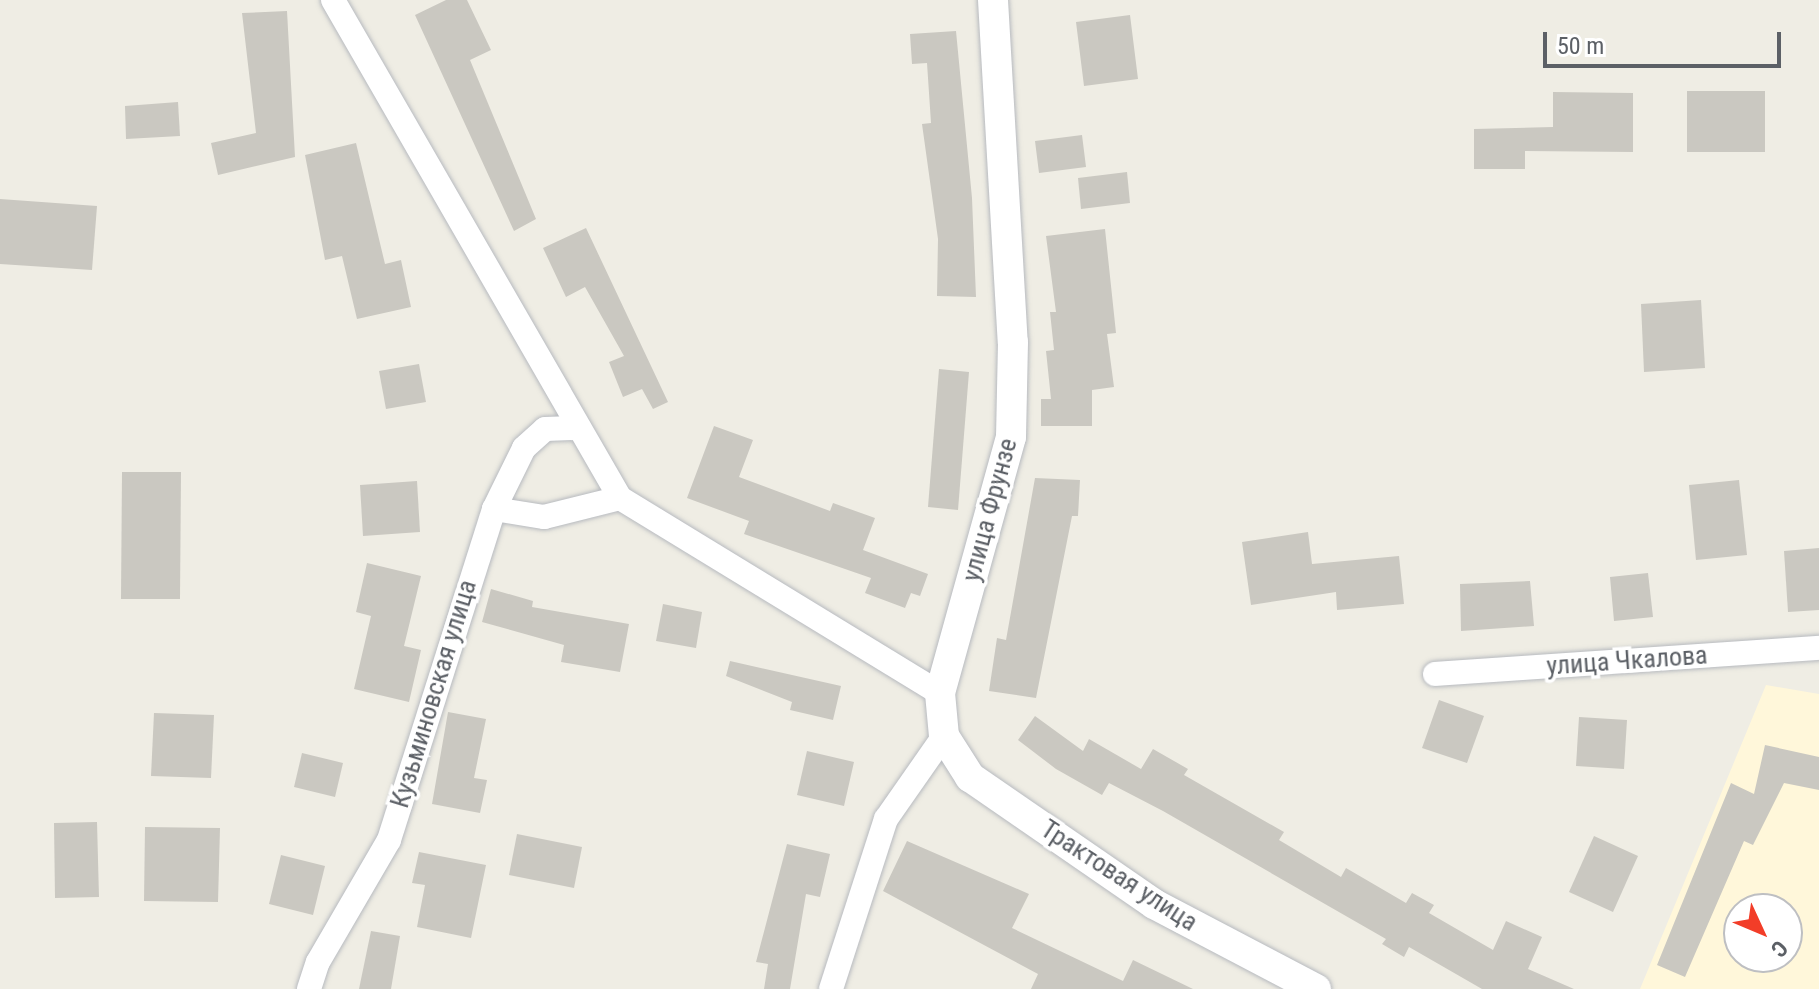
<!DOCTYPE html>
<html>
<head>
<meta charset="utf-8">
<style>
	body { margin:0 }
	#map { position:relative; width:1819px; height:989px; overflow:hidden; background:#efede4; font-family:"Roboto Condensed",sans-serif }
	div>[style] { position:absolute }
	.commercial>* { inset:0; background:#fff7da }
	.building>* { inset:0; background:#cac8c1 }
	.roads { filter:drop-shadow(0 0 2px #b7babf) drop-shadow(0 0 2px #b7babf) }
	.minor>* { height:24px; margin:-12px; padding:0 12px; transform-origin:12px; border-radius:12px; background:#fff }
	.tertiary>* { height:30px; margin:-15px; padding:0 15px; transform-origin:15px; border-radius:15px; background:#fff }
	span { translate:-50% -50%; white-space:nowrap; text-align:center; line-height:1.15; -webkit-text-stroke:7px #fff; paint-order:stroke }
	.street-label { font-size:26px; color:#5c6066 }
	.north { position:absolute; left:1723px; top:893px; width:80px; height:80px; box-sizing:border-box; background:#fff; border:2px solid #bebfc2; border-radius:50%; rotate:134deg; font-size:22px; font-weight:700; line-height:32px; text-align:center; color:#5c6066 }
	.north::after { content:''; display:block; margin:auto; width:28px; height:36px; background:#f23d28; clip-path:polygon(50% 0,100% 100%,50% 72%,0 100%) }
	.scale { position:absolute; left:1543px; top:32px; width:238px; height:36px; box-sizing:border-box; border:4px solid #5c6066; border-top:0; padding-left:10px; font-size:24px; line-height:28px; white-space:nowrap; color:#5c6066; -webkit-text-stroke:6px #fff; paint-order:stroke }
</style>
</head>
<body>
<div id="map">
	<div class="commercial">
		<div style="clip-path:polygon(evenodd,1766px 685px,1819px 694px,1819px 989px,1640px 989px,1766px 685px,1739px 909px,1787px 909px,1787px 957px,1739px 957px,1739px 909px)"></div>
	</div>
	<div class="building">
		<div style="clip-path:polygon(446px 0,467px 0,491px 50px,470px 60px,536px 219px,514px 231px,415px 15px)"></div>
		<div style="clip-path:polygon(287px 11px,295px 157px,218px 175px,211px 143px,256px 133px,242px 13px)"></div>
		<div style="clip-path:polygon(1130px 15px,1138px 79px,1084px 86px,1076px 22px)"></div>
		<div style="clip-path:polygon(956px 31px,972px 198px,976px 297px,937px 296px,938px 239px,922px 124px,931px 123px,927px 63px,912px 64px,910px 34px)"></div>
		<div style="clip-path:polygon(1687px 91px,1765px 91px,1765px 152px,1687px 152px)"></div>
		<div style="clip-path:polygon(1553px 92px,1633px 93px,1633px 152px,1525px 151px,1525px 169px,1474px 169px,1474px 129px,1553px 127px)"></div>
		<div style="clip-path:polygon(178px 102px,180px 136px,126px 139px,125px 106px)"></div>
		<div style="clip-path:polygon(1082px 135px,1086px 167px,1039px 173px,1035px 141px)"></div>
		<div style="clip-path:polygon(356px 143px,385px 264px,401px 260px,411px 307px,357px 319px,342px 256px,325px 260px,305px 155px)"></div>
		<div style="clip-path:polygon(1127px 172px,1130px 203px,1081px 209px,1078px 178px)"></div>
		<div style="clip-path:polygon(0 199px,97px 206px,92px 270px,0 264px)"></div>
		<div style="clip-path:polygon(586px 228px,668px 402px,653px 409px,642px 389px,623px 397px,609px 362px,624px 356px,585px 287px,566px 297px,543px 248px)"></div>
		<div style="clip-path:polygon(1105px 229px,1116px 333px,1107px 334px,1114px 387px,1092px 390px,1092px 426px,1041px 426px,1041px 399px,1051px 399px,1046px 351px,1054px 350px,1050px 312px,1056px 312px,1046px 236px)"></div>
		<div style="clip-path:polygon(1701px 300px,1705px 368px,1644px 372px,1641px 304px)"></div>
		<div style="clip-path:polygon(419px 364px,426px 402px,386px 409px,379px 371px)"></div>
		<div style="clip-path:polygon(939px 369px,969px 372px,958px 510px,928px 507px)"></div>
		<div style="clip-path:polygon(714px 426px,753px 440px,739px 477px,830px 511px,833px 503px,875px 518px,863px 550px,928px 574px,920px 596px,911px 593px,905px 608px,865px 593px,871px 578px,744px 534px,749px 521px,687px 498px)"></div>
		<div style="clip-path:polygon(122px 472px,181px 472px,180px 599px,121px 599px)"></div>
		<div style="clip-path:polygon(1035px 478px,1080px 480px,1078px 516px,1072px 516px,1036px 698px,989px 691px,997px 638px,1006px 640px)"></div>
		<div style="clip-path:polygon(1739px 480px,1747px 555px,1696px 560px,1689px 485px)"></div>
		<div style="clip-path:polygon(417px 481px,420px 532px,363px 536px,360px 485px)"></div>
		<div style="clip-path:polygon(1308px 532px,1312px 564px,1399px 556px,1404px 604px,1337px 610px,1336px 592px,1251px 605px,1242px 542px)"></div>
		<div style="clip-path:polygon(1819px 548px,1819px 610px,1788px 612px,1784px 551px)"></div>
		<div style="clip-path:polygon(367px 563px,421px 576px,404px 646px,421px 650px,409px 702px,354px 689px,371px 616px,356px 612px)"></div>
		<div style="clip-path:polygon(1648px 573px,1653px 617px,1614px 621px,1610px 577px)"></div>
		<div style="clip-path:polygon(1530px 581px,1534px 626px,1461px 631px,1460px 584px)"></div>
		<div style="clip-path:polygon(491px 589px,533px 601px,532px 607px,629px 624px,620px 672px,561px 662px,564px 645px,482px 622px)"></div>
		<div style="clip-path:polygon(663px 604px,702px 612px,696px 648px,656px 641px)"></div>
		<div style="clip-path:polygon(730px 661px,841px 686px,833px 720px,790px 710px,792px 702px,726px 676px)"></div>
		<div style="clip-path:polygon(1439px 700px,1484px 716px,1467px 763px,1422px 748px)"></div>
		<div style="clip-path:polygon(448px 712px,486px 719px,474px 778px,487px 780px,480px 813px,432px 804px)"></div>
		<div style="clip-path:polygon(154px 713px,214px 715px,211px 778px,151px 776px)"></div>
		<div style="clip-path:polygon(1035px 716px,1083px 751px,1089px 739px,1141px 769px,1153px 749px,1188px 769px,1184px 775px,1284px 832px,1279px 840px,1341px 877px,1346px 868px,1406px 903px,1412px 893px,1434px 905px,1429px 913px,1493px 950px,1506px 921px,1542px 937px,1528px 969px,1574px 989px,1482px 989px,1409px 947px,1404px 957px,1382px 944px,1386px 939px,1163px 811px,1109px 783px,1102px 795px,1056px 769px,1018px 740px)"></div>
		<div style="clip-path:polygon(1579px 717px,1627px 720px,1624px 769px,1576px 766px)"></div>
		<div style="clip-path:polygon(1765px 745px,1819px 757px,1819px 790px,1784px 783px,1753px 845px,1744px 841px,1685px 977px,1657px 965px,1731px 783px,1754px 794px)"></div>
		<div style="clip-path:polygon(807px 751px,854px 762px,844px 806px,797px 795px)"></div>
		<div style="clip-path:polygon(302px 753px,343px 763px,335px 797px,294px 787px)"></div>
		<div style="clip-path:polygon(97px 822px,99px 897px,55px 898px,54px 823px)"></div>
		<div style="clip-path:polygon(145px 827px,220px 828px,218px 902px,144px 901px)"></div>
		<div style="clip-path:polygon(517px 834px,582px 847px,574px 888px,509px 875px)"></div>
		<div style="clip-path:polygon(1594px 836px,1638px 856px,1613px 912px,1569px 892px)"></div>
		<div style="clip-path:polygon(907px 841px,1029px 894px,1012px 928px,1123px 981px,1133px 960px,1193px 989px,1031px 989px,1038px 974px,883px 891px)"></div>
		<div style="clip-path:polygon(787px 844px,830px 854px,820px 897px,806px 894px,790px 989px,764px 989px,768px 964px,756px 962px)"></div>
		<div style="clip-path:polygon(419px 852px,486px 865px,471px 938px,417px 927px,425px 885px,412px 883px)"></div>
		<div style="clip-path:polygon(281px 855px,325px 866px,313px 915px,269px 904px)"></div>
		<div style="clip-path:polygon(371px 931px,400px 936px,391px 989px,359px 989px)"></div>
	</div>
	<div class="roads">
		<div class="minor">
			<div style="left:333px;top:0;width:575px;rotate:60.04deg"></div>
			<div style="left:620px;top:498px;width:375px;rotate:31.4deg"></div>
			<div style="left:494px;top:509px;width:68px;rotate:-63.8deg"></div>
			<div style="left:524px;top:448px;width:28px;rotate:-42deg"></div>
			<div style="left:545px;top:429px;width:34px;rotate:-2deg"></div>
			<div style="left:1435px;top:674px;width:385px;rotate:-3.9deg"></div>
			<div style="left:309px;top:989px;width:28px;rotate:-72deg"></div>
			<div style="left:318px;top:962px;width:141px;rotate:-59.8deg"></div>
			<div style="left:389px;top:840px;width:347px;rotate:-72.4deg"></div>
			<div style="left:494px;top:509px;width:51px;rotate:9.1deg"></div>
			<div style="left:544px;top:517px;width:78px;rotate:-14deg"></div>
			<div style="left:831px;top:989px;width:179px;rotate:-72.1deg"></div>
			<div style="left:886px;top:819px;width:101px;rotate:-55.1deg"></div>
		</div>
		<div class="tertiary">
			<div style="left:993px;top:0;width:343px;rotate:86.7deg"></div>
			<div style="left:1013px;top:342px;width:95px;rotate:91.2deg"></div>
			<div style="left:1011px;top:437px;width:266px;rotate:105.5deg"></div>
			<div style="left:940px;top:693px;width:43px;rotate:84.7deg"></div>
			<div style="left:944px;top:736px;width:49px;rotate:57.6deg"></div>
			<div style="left:970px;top:777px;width:224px;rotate:34.6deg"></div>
			<div style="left:1154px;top:904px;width:183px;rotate:27.7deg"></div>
		</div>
	</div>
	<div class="street-label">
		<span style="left:990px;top:510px;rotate:-75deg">улица Фрунзе</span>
		<span style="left:1627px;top:661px;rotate:-4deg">улица Чкалова</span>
		<span style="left:434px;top:694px;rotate:-73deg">Кузьминовская улица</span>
		<span style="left:1119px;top:876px;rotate:33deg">Трактовая улица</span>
	</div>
	<div class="north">С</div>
	<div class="scale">50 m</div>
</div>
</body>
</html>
